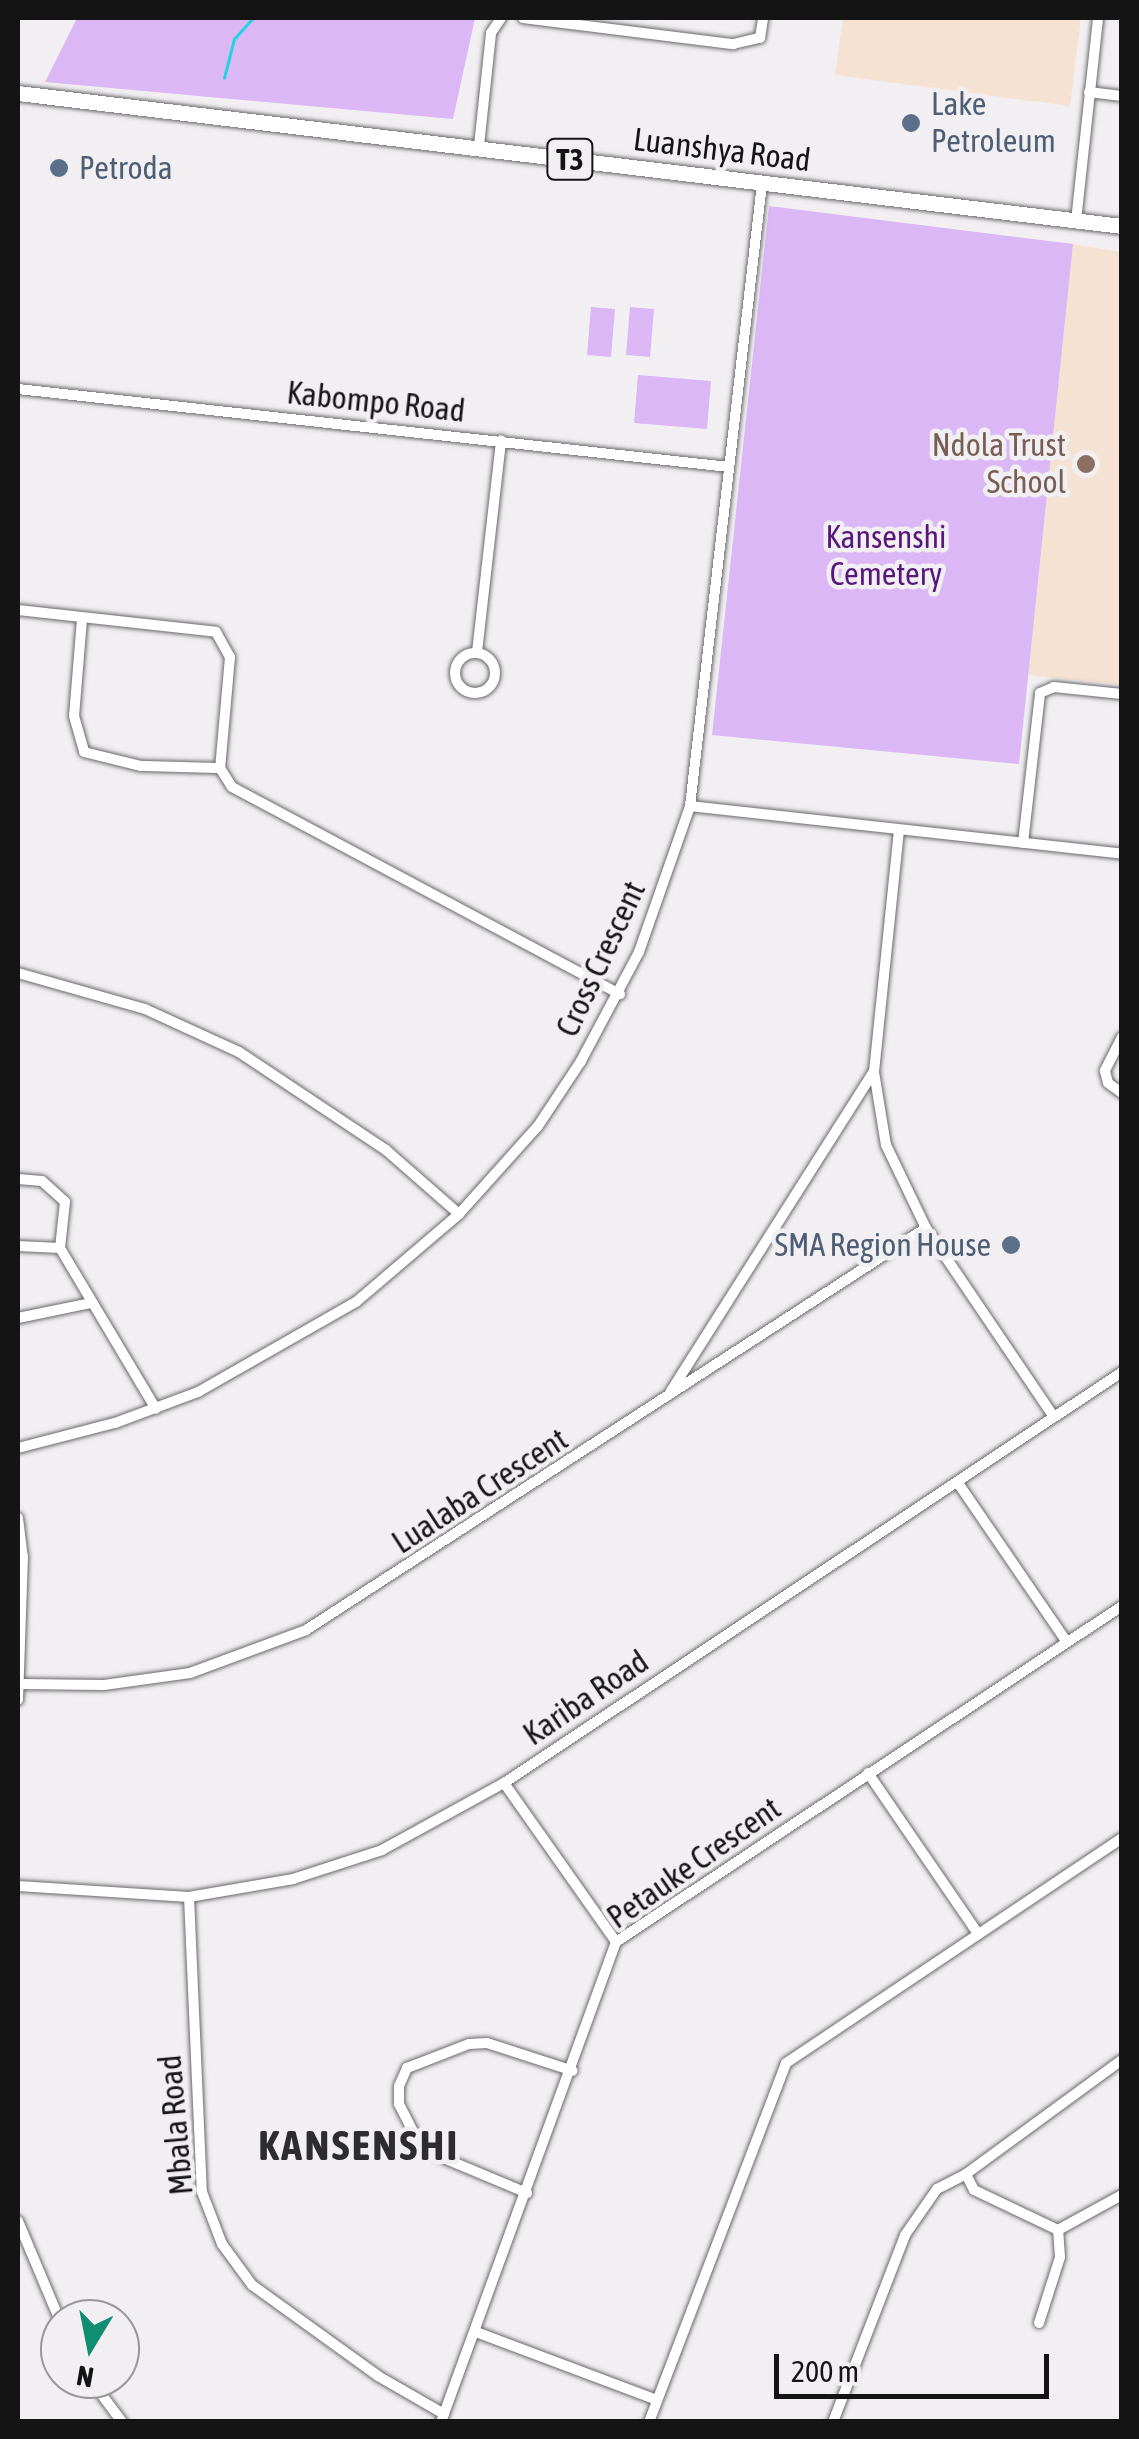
<!DOCTYPE html>
<html>
<head>
<meta charset="utf-8">
<style>
	body { margin:0 }
	#map { position:relative; width:1139px; height:2439px; overflow:hidden; background:#f1eff2; font-family:"Asap Condensed",sans-serif }
	div>[style] { position:absolute }
	.education>* { inset:0; background:#f6e2d3 }
	.green>* { inset:0; background:#dbb7f6 }
	.stream>* { height:2.5px; margin:-1.25px; padding:0 1.25px; transform-origin:1.25px; border-radius:1.25px; background:#24d3e1 }
	.roads { filter:drop-shadow(0 0 2px #6a696b) drop-shadow(0 0 2px #6a696b) }
	.minor>* { height:10px; margin:-5px; padding:0 5px; transform-origin:5px; border-radius:5px; background:#fff }
	.minor>.ring { margin:-5px; padding:0; box-sizing:content-box; background:none; border:10px solid #fff; border-radius:50% }
	.highway>* { height:15px; margin:-7.5px; padding:0 7.5px; transform-origin:7.5px; border-radius:7.5px; background:#fff }
	.dots>* { width:28px; height:28px; translate:-50% -50%; box-sizing:border-box; border:5px solid #f1eff2; border-radius:50% }
	span { translate:-50% -50%; white-space:nowrap; text-align:center; line-height:1.15; -webkit-text-stroke:9px #f1eff2; paint-order:stroke }
	.shield-label span { padding:2px 8px; background:#f1eff2; border:2px solid; border-radius:8px; -webkit-text-stroke-width:0 }
	.shield-label { font-size:30px; color:#151415; font-weight:700 }
	.service-label { font-size:32px; color:#4e5e75 }
	.left { translate:0 -50%; text-align:left }
	.right { translate:-100% -50%; text-align:right }
	.street-label { font-size:32px; color:#151415 }
	.education-label { font-size:32px; color:#785e54 }
	.park-label { font-size:32px; color:#59177c }
	.district-label { font-size:42px; color:#2d2c2e; font-weight:700; letter-spacing:2.5px }
	.frame { position:absolute; inset:0; border:20px solid #151415; pointer-events:none }
	.north { position:absolute; left:40px; top:2299px; width:100px; height:100px; box-sizing:border-box; background:#f1eff2; border:2px solid #99979a; border-radius:50%; rotate:190deg; font-size:28px; font-weight:700; line-height:40px; text-align:center; color:#151415 }
	.north::after { content:''; display:block; margin:auto; width:35px; height:45px; background:#108e73; clip-path:polygon(50% 0,100% 100%,50% 72%,0 100%) }
	.scale { position:absolute; left:774px; top:2354px; width:275px; height:45px; box-sizing:border-box; border:5px solid #151415; border-top:0; padding-left:12px; font-size:30px; line-height:35px; white-space:nowrap; color:#151415; -webkit-text-stroke:8px #f1eff2; paint-order:stroke }
</style>
</head>
<body>
<div id="map">
	<div class="education">
		<div style="clip-path:polygon(843px 18px,1081px 18px,1070px 106px,835px 75px)"></div>
		<div style="clip-path:polygon(1073px 244px,1121px 252px,1121px 685px,1028px 675px)"></div>
	</div>
	<div class="green">
		<div style="clip-path:polygon(77px 18px,475px 18px,453px 119px,45px 82px)"></div>
		<div style="clip-path:polygon(769px 206px,1073px 244px,1019px 764px,712px 735px)"></div>
		<div style="clip-path:polygon(591px 307px,615px 309px,611px 357px,587px 355px)"></div>
		<div style="clip-path:polygon(630px 307px,654px 309px,650px 357px,626px 355px)"></div>
		<div style="clip-path:polygon(638px 375px,711px 381px,707px 429px,634px 423px)"></div>
	</div>
	<div class="stream">
		<div style="left:224px;top:78px;width:40px;rotate:-75.6deg"></div>
		<div style="left:234px;top:39px;width:28px;rotate:-48deg"></div>
	</div>
	<div class="roads">
		<div class="minor">
			<div style="left:523px;top:18px;width:212px;rotate:7.1deg"></div>
			<div style="left:733px;top:44px;width:28px;rotate:-13deg"></div>
			<div style="left:760px;top:38px;width:20px;rotate:-81deg"></div>
			<div style="left:1089px;top:92px;width:33px;rotate:7deg"></div>
			<div style="left:479px;top:146px;width:114px;rotate:-83.9deg"></div>
			<div style="left:491px;top:33px;width:18px;rotate:-56deg"></div>
			<div style="left:1076px;top:221px;width:204px;rotate:-83.8deg"></div>
			<div style="left:18px;top:389px;width:715px;rotate:6.26deg"></div>
			<div style="left:18px;top:610px;width:199px;rotate:6.3deg"></div>
			<div style="left:216px;top:632px;width:29px;rotate:61deg"></div>
			<div style="left:230px;top:657px;width:111px;rotate:95.1deg"></div>
			<div style="left:220px;top:768px;width:22px;rotate:58deg"></div>
			<div style="left:232px;top:787px;width:440px;rotate:28.1deg"></div>
			<div style="left:82px;top:619px;width:97px;rotate:94.7deg"></div>
			<div style="left:74px;top:716px;width:37px;rotate:74deg"></div>
			<div style="left:84px;top:752px;width:59px;rotate:13.8deg"></div>
			<div style="left:141px;top:766px;width:79px;rotate:1.5deg"></div>
			<div style="left:477px;top:652px;width:213px;rotate:-83.5deg"></div>
			<div class="ring" style="left:455px;top:653px;width:30px;height:30px"></div>
			<div style="left:690px;top:806px;width:435px;rotate:6.3deg"></div>
			<div style="left:899px;top:830px;width:243px;rotate:95.9deg"></div>
			<div style="left:874px;top:1072px;width:74px;rotate:80.7deg"></div>
			<div style="left:886px;top:1145px;width:92px;rotate:64.3deg"></div>
			<div style="left:926px;top:1228px;width:228px;rotate:55.9deg"></div>
			<div style="left:1023px;top:843px;width:151px;rotate:-83.5deg"></div>
			<div style="left:1040px;top:693px;width:15px;rotate:-23deg"></div>
			<div style="left:1054px;top:687px;width:68px;rotate:5.9deg"></div>
			<div style="left:18px;top:973px;width:132px;rotate:15.8deg"></div>
			<div style="left:145px;top:1009px;width:103px;rotate:24.6deg"></div>
			<div style="left:239px;top:1052px;width:177px;rotate:33.7deg"></div>
			<div style="left:386px;top:1150px;width:97px;rotate:41.2deg"></div>
			<div style="left:1122px;top:1037px;width:38px;rotate:117deg"></div>
			<div style="left:1105px;top:1071px;width:12px;rotate:76deg"></div>
			<div style="left:1108px;top:1083px;width:17px;rotate:36deg"></div>
			<div style="left:18px;top:1179px;width:24px;rotate:5deg"></div>
			<div style="left:42px;top:1181px;width:31px;rotate:42deg"></div>
			<div style="left:65px;top:1202px;width:46px;rotate:96.2deg"></div>
			<div style="left:60px;top:1248px;width:187px;rotate:59.2deg"></div>
			<div style="left:18px;top:1246px;width:42px;rotate:2.7deg"></div>
			<div style="left:18px;top:1318px;width:75px;rotate:-11.6deg"></div>
			<div style="left:671px;top:1391px;width:377px;rotate:-57.6deg"></div>
			<div style="left:18px;top:1448px;width:100px;rotate:-14.5deg"></div>
			<div style="left:115px;top:1423px;width:89px;rotate:-20.5deg"></div>
			<div style="left:198px;top:1392px;width:182px;rotate:-29.7deg"></div>
			<div style="left:356px;top:1302px;width:135px;rotate:-40.5deg"></div>
			<div style="left:459px;top:1214px;width:118px;rotate:-48.1deg"></div>
			<div style="left:538px;top:1126px;width:78px;rotate:-56.5deg"></div>
			<div style="left:581px;top:1061px;width:123px;rotate:-62deg"></div>
			<div style="left:639px;top:952px;width:155px;rotate:-70.7deg"></div>
			<div style="left:690px;top:806px;width:626px;rotate:-83.4deg"></div>
			<div style="left:958px;top:1483px;width:191px;rotate:55.6deg"></div>
			<div style="left:18px;top:1518px;width:38px;rotate:83deg"></div>
			<div style="left:23px;top:1556px;width:144px;rotate:92deg"></div>
			<div style="left:20px;top:1684px;width:84px;rotate:0.7deg"></div>
			<div style="left:104px;top:1685px;width:87px;rotate:-7.9deg"></div>
			<div style="left:190px;top:1673px;width:124px;rotate:-20.3deg"></div>
			<div style="left:306px;top:1630px;width:739px;rotate:-32.96deg"></div>
			<div style="left:868px;top:1773px;width:193px;rotate:55.6deg"></div>
			<div style="left:504px;top:1783px;width:194px;rotate:54.8deg"></div>
			<div style="left:18px;top:1886px;width:171px;rotate:3.7deg"></div>
			<div style="left:189px;top:1897px;width:106px;rotate:-9.8deg"></div>
			<div style="left:293px;top:1879px;width:94px;rotate:-18deg"></div>
			<div style="left:382px;top:1850px;width:139px;rotate:-28.8deg"></div>
			<div style="left:504px;top:1783px;width:742px;rotate:-33.63deg"></div>
			<div style="left:189px;top:1897px;width:295px;rotate:87.5deg"></div>
			<div style="left:202px;top:2192px;width:56px;rotate:69deg"></div>
			<div style="left:222px;top:2244px;width:51px;rotate:53.8deg"></div>
			<div style="left:252px;top:2285px;width:155px;rotate:35.8deg"></div>
			<div style="left:378px;top:2376px;width:76px;rotate:29.9deg"></div>
			<div style="left:527px;top:2193px;width:114px;rotate:-157.3deg"></div>
			<div style="left:422px;top:2149px;width:51px;rotate:-117.1deg"></div>
			<div style="left:399px;top:2104px;width:18px;rotate:-90deg"></div>
			<div style="left:399px;top:2086px;width:20px;rotate:-66deg"></div>
			<div style="left:407px;top:2068px;width:66px;rotate:-21.2deg"></div>
			<div style="left:469px;top:2044px;width:18px;rotate:-3deg"></div>
			<div style="left:487px;top:2043px;width:90px;rotate:18deg"></div>
			<div style="left:18px;top:2221px;width:108px;rotate:67.2deg"></div>
			<div style="left:1058px;top:2230px;width:73px;rotate:-28.7deg"></div>
			<div style="left:1039px;top:2323px;width:69px;rotate:-72.3deg"></div>
			<div style="left:1060px;top:2257px;width:27px;rotate:-94deg"></div>
			<div style="left:1058px;top:2230px;width:93px;rotate:-154.5deg"></div>
			<div style="left:974px;top:2190px;width:18px;rotate:-117deg"></div>
			<div style="left:966px;top:2174px;width:193px;rotate:-36.2deg"></div>
			<div style="left:476px;top:2332px;width:193px;rotate:20.6deg"></div>
			<div style="left:90px;top:2379px;width:54px;rotate:53.3deg"></div>
			<div style="left:441px;top:2422px;width:511px;rotate:-69.97deg"></div>
			<div style="left:616px;top:1942px;width:607px;rotate:-33.59deg"></div>
			<div style="left:649px;top:2422px;width:384px;rotate:-69.1deg"></div>
			<div style="left:786px;top:2063px;width:404px;rotate:-33.8deg"></div>
			<div style="left:833px;top:2422px;width:200px;rotate:-68.9deg"></div>
			<div style="left:905px;top:2235px;width:56px;rotate:-55.2deg"></div>
			<div style="left:937px;top:2189px;width:33px;rotate:-27deg"></div>
		</div>
		<div class="highway">
			<div style="left:18px;top:93px;width:1112px;rotate:6.87deg"></div>
		</div>
	</div>
	<div class="dots">
		<div style="left:911px;top:123px;background:#5c6f8a"></div>
		<div style="left:59px;top:168px;background:#5c6f8a"></div>
		<div style="left:1086px;top:464px;background:#8d6e63"></div>
		<div style="left:1011px;top:1245px;background:#5c6f8a"></div>
	</div>
	<div class="shield-label">
		<span style="left:570px;top:159px">T3</span>
	</div>
	<div class="service-label">
		<span class="left" style="left:931px;top:123px">Lake<br>Petroleum</span>
		<span class="left" style="left:79px;top:168px">Petroda</span>
		<span class="right" style="left:991px;top:1245px">SMA Region House</span>
	</div>
	<div class="street-label">
		<span style="left:722px;top:150px;rotate:7deg">Luanshya Road</span>
		<span style="left:376px;top:402px;rotate:6deg">Kabompo Road</span>
		<span style="left:601px;top:959px;rotate:-65deg">Cross Crescent</span>
		<span style="left:480px;top:1491px;rotate:-33deg">Lualaba Crescent</span>
		<span style="left:586px;top:1698px;rotate:-34deg">Kariba Road</span>
		<span style="left:694px;top:1863px;rotate:-35deg">Petauke Crescent</span>
		<span style="left:176px;top:2125px;rotate:-95deg">Mbala Road</span>
	</div>
	<div class="education-label">
		<span class="right" style="left:1066px;top:464px">Ndola Trust<br>School</span>
	</div>
	<div class="park-label">
		<span style="left:886px;top:556px">Kansenshi<br>Cemetery</span>
	</div>
	<div class="district-label">
		<span style="left:359px;top:2145px">KANSENSHI</span>
	</div>
	<div class="frame"></div>
	<div class="north">N</div>
	<div class="scale">200 m</div>
</div>
</body>
</html>
